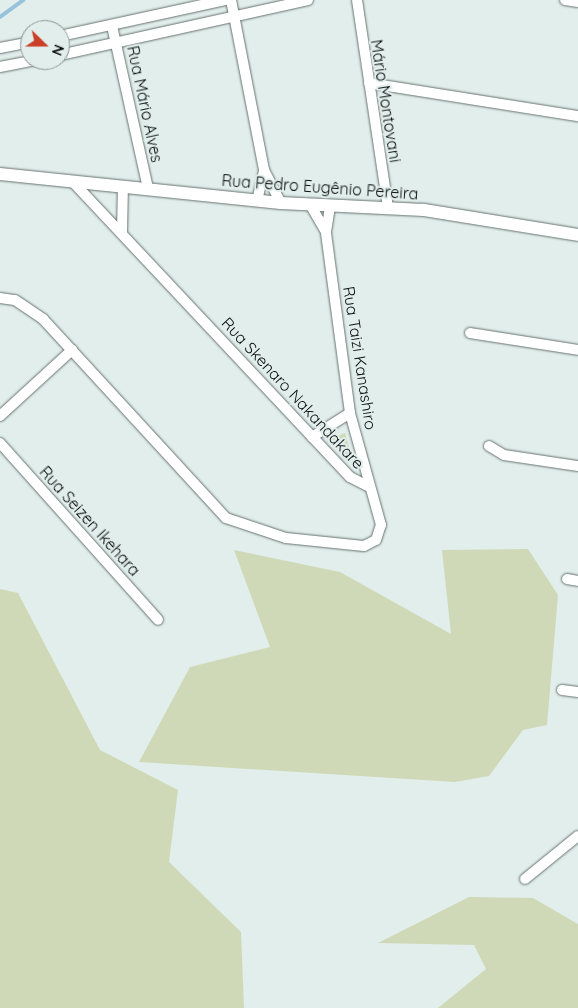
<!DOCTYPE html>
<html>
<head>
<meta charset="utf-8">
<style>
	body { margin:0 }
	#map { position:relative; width:578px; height:1008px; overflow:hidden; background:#e1eeeb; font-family:Quicksand,sans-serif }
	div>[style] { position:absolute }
	.green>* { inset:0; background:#d0d9b7 }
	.stream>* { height:4px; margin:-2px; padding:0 2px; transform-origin:2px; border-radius:2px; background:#98c1db }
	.roads { filter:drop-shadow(0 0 1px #67726f) drop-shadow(0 0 1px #67726f) }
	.minor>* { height:10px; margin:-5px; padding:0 5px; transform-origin:5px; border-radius:5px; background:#fff }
	.tertiary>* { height:12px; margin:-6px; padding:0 6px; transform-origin:6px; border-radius:6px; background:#fff }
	span { translate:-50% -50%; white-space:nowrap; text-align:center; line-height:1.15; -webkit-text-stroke:4px #e1eeeb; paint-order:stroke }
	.street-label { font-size:16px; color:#0a0e0d }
	.north { position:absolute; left:20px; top:20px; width:50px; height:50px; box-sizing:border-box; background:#e1eeeb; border:1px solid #8b9492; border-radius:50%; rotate:112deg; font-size:14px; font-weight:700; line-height:20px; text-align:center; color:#0a0e0d }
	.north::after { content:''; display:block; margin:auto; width:18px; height:22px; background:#cb3f27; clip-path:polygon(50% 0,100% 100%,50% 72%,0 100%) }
</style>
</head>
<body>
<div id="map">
	<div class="green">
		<div style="clip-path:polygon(345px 433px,353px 461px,327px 441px)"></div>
		<div style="clip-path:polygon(528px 549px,558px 595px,547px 725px,523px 730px,489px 776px,455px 782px,139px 762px,190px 667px,270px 647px,234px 550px,340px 572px,451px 634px,442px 550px)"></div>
		<div style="clip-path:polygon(0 589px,18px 593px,100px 750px,178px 790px,169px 862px,241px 932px,244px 1008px,0 1008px)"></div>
		<div style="clip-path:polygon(469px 897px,533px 898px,578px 924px,578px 1008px,438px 1008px,486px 969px,474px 945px,378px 943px)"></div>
	</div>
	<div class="stream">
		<div style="left:0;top:17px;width:29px;rotate:-36deg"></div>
	</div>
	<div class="roads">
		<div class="minor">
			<div style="left:231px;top:0;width:173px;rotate:79deg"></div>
			<div style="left:264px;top:170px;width:37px;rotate:63deg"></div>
			<div style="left:357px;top:0;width:209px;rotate:81.5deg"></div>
			<div style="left:565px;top:0;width:13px;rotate:9deg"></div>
			<div style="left:112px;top:26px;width:167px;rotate:77.5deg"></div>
			<div style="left:60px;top:36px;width:169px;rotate:-12.3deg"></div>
			<div style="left:0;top:48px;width:31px;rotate:-11deg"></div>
			<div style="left:60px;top:55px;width:254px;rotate:-12.5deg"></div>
			<div style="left:0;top:67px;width:36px;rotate:-11deg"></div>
			<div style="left:369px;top:83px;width:212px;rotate:9deg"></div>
			<div style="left:72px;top:181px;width:406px;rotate:46.8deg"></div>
			<div style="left:350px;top:477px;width:22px;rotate:27deg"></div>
			<div style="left:257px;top:201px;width:32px;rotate:-77deg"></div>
			<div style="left:311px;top:206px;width:30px;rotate:60deg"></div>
			<div style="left:122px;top:232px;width:46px;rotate:-88.8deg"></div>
			<div style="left:0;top:298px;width:15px;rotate:8deg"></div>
			<div style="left:15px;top:300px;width:34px;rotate:34deg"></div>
			<div style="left:43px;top:319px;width:270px;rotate:47.4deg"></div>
			<div style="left:226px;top:518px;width:63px;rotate:18.4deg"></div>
			<div style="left:286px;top:538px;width:78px;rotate:5.9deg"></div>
			<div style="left:364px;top:546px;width:13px;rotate:-27deg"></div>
			<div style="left:376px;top:540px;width:16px;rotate:-72deg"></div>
			<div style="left:381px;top:525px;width:116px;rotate:-105.5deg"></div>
			<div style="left:350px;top:413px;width:183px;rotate:-97.6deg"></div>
			<div style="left:326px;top:232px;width:25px;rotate:-81deg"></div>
			<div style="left:470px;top:333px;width:109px;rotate:8.9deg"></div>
			<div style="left:0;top:416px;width:98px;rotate:-42.5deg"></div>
			<div style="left:312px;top:437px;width:45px;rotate:-32.3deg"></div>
			<div style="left:0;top:443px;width:237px;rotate:48.2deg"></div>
			<div style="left:489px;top:446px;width:17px;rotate:31deg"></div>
			<div style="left:504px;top:455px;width:75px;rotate:8.5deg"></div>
			<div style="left:567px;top:579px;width:11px;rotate:10deg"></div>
			<div style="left:562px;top:690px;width:16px;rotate:7deg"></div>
			<div style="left:525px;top:879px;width:68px;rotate:-39.1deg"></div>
		</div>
		<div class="tertiary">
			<div style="left:0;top:174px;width:282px;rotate:5.9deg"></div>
			<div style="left:281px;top:203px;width:143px;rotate:2.8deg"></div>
			<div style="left:424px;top:210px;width:156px;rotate:9.2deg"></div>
		</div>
	</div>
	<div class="street-label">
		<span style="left:386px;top:101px;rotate:81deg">Mário Montovani</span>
		<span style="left:145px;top:104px;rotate:78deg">Rua Mário Alves</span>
		<span style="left:320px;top:187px;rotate:4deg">Rua Pedro Eugênio Pereira</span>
		<span style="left:360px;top:358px;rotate:81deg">Rua Taizi Kanashiro</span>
		<span style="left:293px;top:393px;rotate:47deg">Rua Skenaro Nakandakare</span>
		<span style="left:90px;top:521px;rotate:48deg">Rua Seizen Ikehara</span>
	</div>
	<div class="north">N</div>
</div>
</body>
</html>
